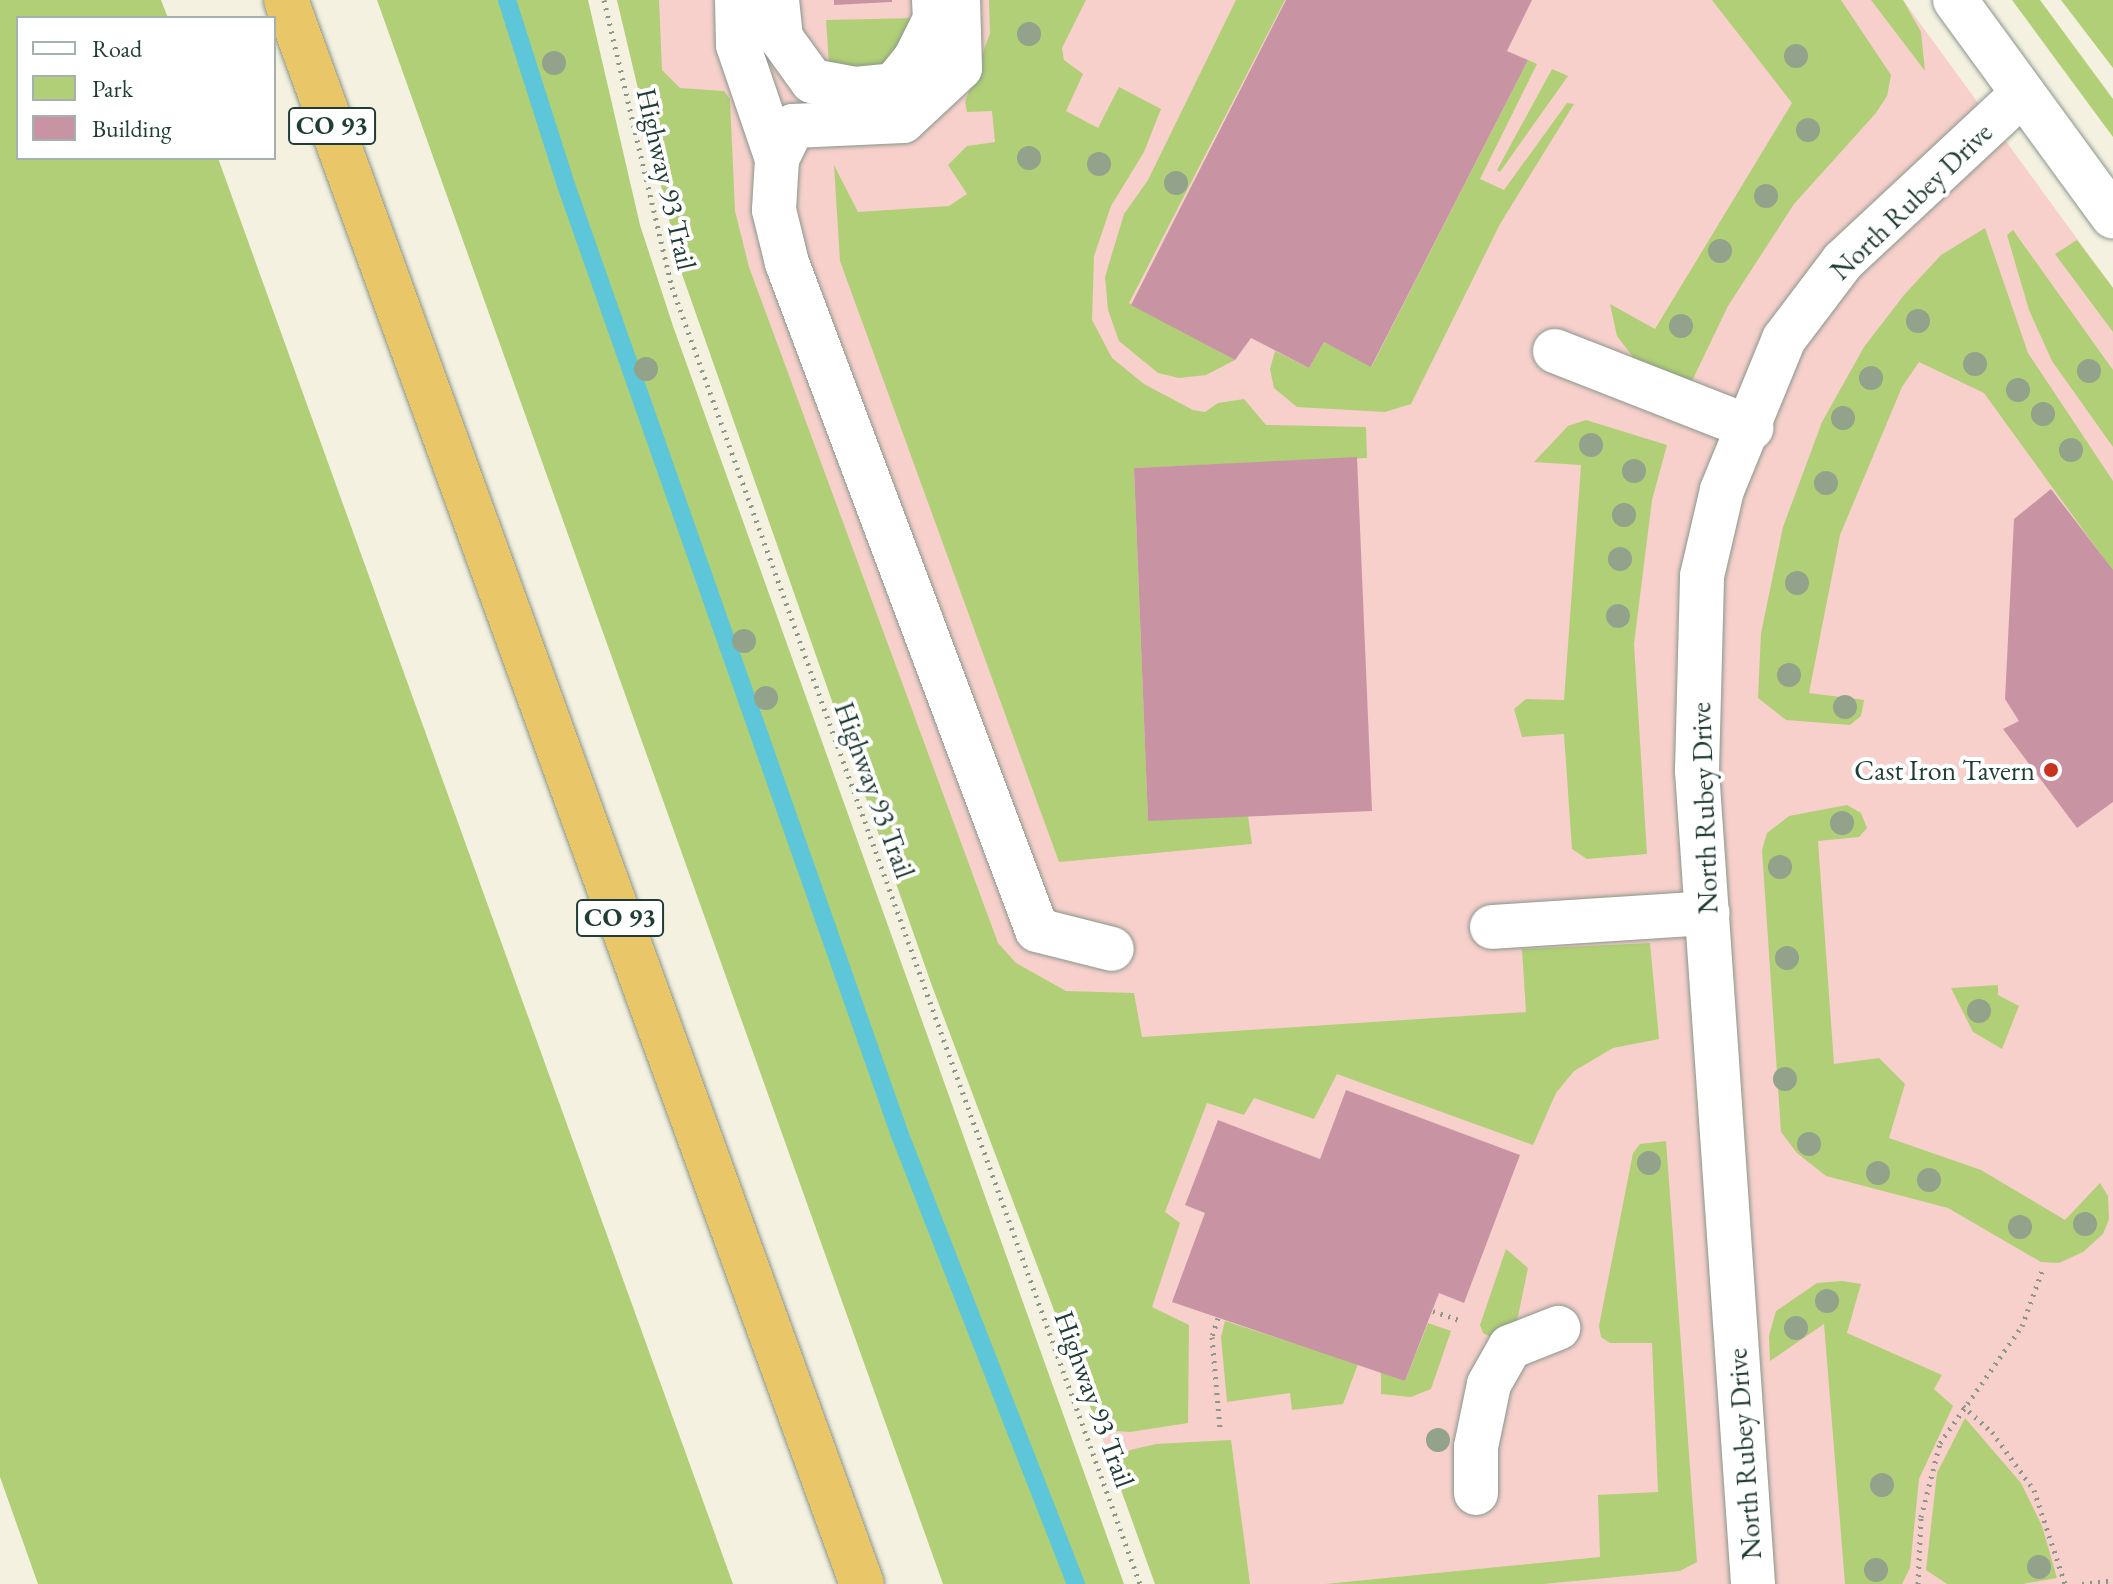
<!DOCTYPE html>
<html>
<head>
<meta charset="utf-8">
<style>
	body { margin:0 }
	#map { position:relative; width:2113px; height:1584px; overflow:hidden; background:#f4f1e1; font-family:"EB Garamond",serif }
	div>[style] { position:absolute }
	.built>* { inset:0; background:#f7d0cc }
	.green>* { inset:0; background:#b1cf76 }
	.stream>* { height:18px; margin:-9px; padding:0 9px; transform-origin:9px; border-radius:9px; background:#5dc6d8 }
	.building>* { inset:0; background:#c894a4 }
	.path>* { height:5px; margin-top:-2.5px; transform-origin:0; background:repeating-linear-gradient(90deg,#8a978a 0 2px,transparent 0 8px) }
	.roads { filter:drop-shadow(0 0 2px #8a978a) drop-shadow(0 0 2px #8a978a) }
	.minor>* { height:44px; margin:-22px; padding:0 22px; transform-origin:22px; border-radius:22px; background:#fff }
	.highway>* { height:44px; margin:-22px; padding:0 22px; transform-origin:22px; border-radius:22px; background:#e9c769 }
	.trees>* { width:24px; height:24px; margin:-12px; border-radius:50%; background:#93a28b }
	.dots>* { width:22px; height:22px; translate:-50% -50%; box-sizing:border-box; border:4px solid #fff; border-radius:50% }
	span { translate:-50% -50%; white-space:nowrap; text-align:center; line-height:1.15; -webkit-text-stroke:8px #fff; paint-order:stroke }
	.shield-label span { padding:2px 6px; background:#fff; border:2px solid; border-radius:6px; -webkit-text-stroke-width:0 }
	.shield-label { font-size:26px; color:#1f3d34; font-weight:700 }
	.street-label { font-size:28px; color:#1f3d34 }
	.poi-label { font-size:28px; color:#1f3d34 }
	.right { translate:-100% -50%; text-align:right }
	.legend { position:absolute; left:16px; top:16px; width:260px; height:144px; box-sizing:border-box; background:#fff; border:2px solid #a5b1ae; margin:0; padding:10px 14px; list-style:none; font-size:24px; color:#1f3d34 }
	.legend li { display:flex; align-items:center; gap:16px; height:40px }
	.legend b { width:40px; border:2px solid #a5b1ae }
</style>
</head>
<body>
<div id="map">
	<div class="built">
		<div style="clip-path:polygon(617px 0,1903px 0,2113px 288px,2113px 1584px,1155px 1584px,682px 274px)"></div>
	</div>
	<div class="green">
		<div style="clip-path:polygon(0 0,161px 0,168px 18px,18px 18px,18px 158px,218px 158px,733px 1584px,38px 1584px,0 1477px)"></div>
		<div style="clip-path:polygon(377px 0,588px 0,640px 225px,673px 326px,1124px 1584px,943px 1584px)"></div>
		<div style="clip-path:polygon(617px 0,659px 0,662px 70px,680px 88px,724px 91px,730px 99px,735px 211px,749px 267px,998px 943px,1016px 963px,1066px 991px,1134px 993px,1142px 1037px,1526px 1012px,1522px 949px,1650px 943px,1659px 1039px,1613px 1048px,1574px 1071px,1556px 1093px,1533px 1145px,1337px 1074px,1314px 1119px,1254px 1098px,1244px 1115px,1207px 1103px,1165px 1212px,1180px 1223px,1152px 1307px,1189px 1325px,1188px 1423px,1130px 1432px,1099px 1430px,932px 986px,682px 274px)"></div>
		<div style="clip-path:polygon(989px 0,1086px 0,1062px 48px,1064px 60px,1083px 74px,1066px 111px,1098px 128px,1119px 87px,1161px 109px,1144px 152px,1111px 206px,1094px 256px,1092px 320px,1112px 358px,1144px 384px,1193px 410px,1205px 412px,1218px 403px,1244px 399px,1266px 425px,1366px 427px,1367px 458px,1134px 468px,1148px 820px,1248px 816px,1252px 844px,1059px 862px,840px 261px,834px 165px,858px 212px,949px 206px,967px 194px,948px 165px,967px 146px,995px 142px,992px 111px,967px 112px,965px 102px,990px 33px)"></div>
		<div style="clip-path:polygon(1236px 0,1285px 0,1129px 303px,1235px 360px,1206px 375px,1179px 378px,1158px 373px,1119px 341px,1108px 310px,1105px 277px,1124px 214px,1148px 180px)"></div>
		<div style="clip-path:polygon(1712px 0,1841px 0,1891px 75px,1887px 96px,1876px 113px,1794px 204px,1728px 306px,1691px 383px,1636px 361px,1617px 336px,1610px 304px,1655px 329px,1792px 103px)"></div>
		<div style="clip-path:polygon(1871px 0,1903px 0,1921px 32px,1925px 71px)"></div>
		<div style="clip-path:polygon(2012px 0,2040px 0,2113px 99px,2113px 137px)"></div>
		<div style="clip-path:polygon(2061px 0,2113px 0,2113px 68px)"></div>
		<div style="clip-path:polygon(916px 18px,913px 43px,874px 74px,829px 64px,826px 20px)"></div>
		<div style="clip-path:polygon(1528px 60px,1537px 64px,1480px 179px,1504px 190px,1567px 103px,1574px 104px,1500px 224px,1411px 404px,1385px 412px,1297px 407px,1274px 388px,1270px 369px,1275px 351px,1309px 368px,1324px 342px,1372px 366px)"></div>
		<div style="clip-path:polygon(1552px 69px,1568px 76px,1500px 172px,1497px 170px)"></div>
		<div style="clip-path:polygon(1985px 228px,2028px 353px,2113px 481px,2113px 571px,1984px 393px,1919px 362px,1902px 387px,1840px 535px,1809px 693px,1864px 700px,1861px 716px,1850px 725px,1786px 720px,1758px 698px,1761px 633px,1783px 527px,1822px 422px,1864px 347px,1904px 295px,1941px 255px)"></div>
		<div style="clip-path:polygon(2013px 230px,2113px 370px,2113px 447px,2052px 361px,2029px 310px,2007px 235px)"></div>
		<div style="clip-path:polygon(2077px 240px,2113px 288px,2113px 332px,2055px 254px)"></div>
		<div style="clip-path:polygon(1586px 420px,1667px 445px,1652px 500px,1634px 644px,1647px 854px,1587px 859px,1572px 849px,1564px 734px,1522px 737px,1514px 709px,1526px 699px,1564px 700px,1581px 465px,1534px 462px,1568px 426px)"></div>
		<div style="clip-path:polygon(1847px 805px,1861px 813px,1867px 828px,1859px 837px,1818px 841px,1834px 1064px,1879px 1058px,1905px 1084px,1889px 1138px,1981px 1170px,2065px 1220px,2100px 1183px,2108px 1196px,2109px 1219px,2103px 1234px,2083px 1252px,2059px 1263px,2041px 1262px,1948px 1208px,1826px 1176px,1797px 1153px,1781px 1132px,1762px 850px,1767px 833px,1789px 816px)"></div>
		<div style="clip-path:polygon(1998px 985px,1998px 995px,2019px 1006px,2002px 1049px,1973px 1032px,1951px 988px)"></div>
		<div style="clip-path:polygon(1666px 1141px,1697px 1562px,1680px 1571px,1543px 1584px,1325px 1584px,1600px 1557px,1598px 1495px,1658px 1492px,1652px 1343px,1610px 1343px,1601px 1337px,1599px 1326px,1633px 1153px,1640px 1144px)"></div>
		<div style="clip-path:polygon(1506px 1249px,1528px 1268px,1517px 1321px,1495px 1339px,1483px 1333px,1480px 1325px)"></div>
		<div style="clip-path:polygon(1842px 1281px,1861px 1284px,1847px 1333px,1942px 1375px,1934px 1389px,1953px 1406px,1919px 1479px,1910px 1568px,1902px 1584px,1845px 1584px,1824px 1324px,1770px 1361px,1769px 1336px,1776px 1311px,1817px 1283px)"></div>
		<div style="clip-path:polygon(1225px 1321px,1358px 1364px,1343px 1404px,1292px 1410px,1290px 1393px,1227px 1402px,1221px 1337px)"></div>
		<div style="clip-path:polygon(1428px 1323px,1451px 1331px,1431px 1389px,1411px 1397px,1381px 1394px,1381px 1372px,1405px 1381px)"></div>
		<div style="clip-path:polygon(1965px 1418px,2021px 1483px,2042px 1526px,2057px 1578px,2022px 1584px,1947px 1584px,1926px 1570px,1937px 1473px)"></div>
		<div style="clip-path:polygon(1231px 1440px,1250px 1584px,1155px 1584px,1115px 1473px,1119px 1460px,1130px 1450px,1156px 1444px)"></div>
	</div>
	<div class="stream">
		<div style="left:507px;top:0;width:194px;rotate:72.3deg"></div>
		<div style="left:566px;top:185px;width:1007px;rotate:70.63deg"></div>
		<div style="left:900px;top:1135px;width:482px;rotate:68.6deg"></div>
	</div>
	<div class="building">
		<div style="clip-path:polygon(834px 0,892px 0,892px 2px,834px 5px)"></div>
		<div style="clip-path:polygon(1286px 0,1532px 0,1507px 51px,1528px 60px,1371px 367px,1324px 342px,1309px 368px,1251px 338px,1235px 360px,1131px 305px)"></div>
		<div style="clip-path:polygon(1357px 457px,1372px 811px,1148px 821px,1134px 468px)"></div>
		<div style="clip-path:polygon(2051px 489px,2113px 570px,2113px 802px,2077px 828px,2003px 729px,2019px 721px,2005px 699px,2014px 519px)"></div>
		<div style="clip-path:polygon(1346px 1090px,1520px 1155px,1464px 1303px,1439px 1293px,1405px 1381px,1172px 1302px,1205px 1213px,1185px 1205px,1218px 1120px,1320px 1159px)"></div>
	</div>
	<div class="path">
		<div style="left:604px;top:0;width:295px;rotate:76.7deg"></div>
		<div style="left:672px;top:287px;width:1379px;rotate:70.16deg"></div>
		<div style="left:1433px;top:1311px;width:31px;rotate:19deg"></div>
		<div style="left:1218px;top:1318px;width:20px;rotate:108deg"></div>
		<div style="left:1212px;top:1337px;width:91px;rotate:85deg"></div>
		<div style="left:1963px;top:1406px;width:39px;rotate:42deg"></div>
		<div style="left:1992px;top:1432px;width:72px;rotate:54.1deg"></div>
		<div style="left:2034px;top:1490px;width:99px;rotate:71.7deg"></div>
		<div style="left:1918px;top:1584px;width:67px;rotate:-87.4deg"></div>
		<div style="left:1921px;top:1517px;width:76px;rotate:-75.6deg"></div>
		<div style="left:1940px;top:1443px;width:143px;rotate:-55deg"></div>
		<div style="left:2022px;top:1326px;width:59px;rotate:-70deg"></div>
		<div style="left:2082px;top:1584px;width:31px;rotate:-7deg"></div>
	</div>
	<div class="roads">
		<div class="minor">
			<div style="left:737px;top:0;width:45px;rotate:88.7deg"></div>
			<div style="left:738px;top:45px;width:120px;rotate:71.1deg"></div>
			<div style="left:777px;top:0;width:38px;rotate:84deg"></div>
			<div style="left:781px;top:38px;width:53px;rotate:54.2deg"></div>
			<div style="left:812px;top:81px;width:45px;rotate:10.3deg"></div>
			<div style="left:856px;top:89px;width:38px;rotate:-6deg"></div>
			<div style="left:894px;top:85px;width:33px;rotate:-51deg"></div>
			<div style="left:915px;top:59px;width:45px;rotate:-63.4deg"></div>
			<div style="left:935px;top:19px;width:19px;rotate:-93deg"></div>
			<div style="left:958px;top:0;width:68px;rotate:88.3deg"></div>
			<div style="left:960px;top:68px;width:78px;rotate:137.1deg"></div>
			<div style="left:903px;top:121px;width:110px;rotate:177.4deg"></div>
			<div style="left:793px;top:126px;width:37px;rotate:116deg"></div>
			<div style="left:777px;top:159px;width:51px;rotate:93.4deg"></div>
			<div style="left:774px;top:210px;width:55px;rotate:76.2deg"></div>
			<div style="left:787px;top:263px;width:712px;rotate:69.45deg"></div>
			<div style="left:1037px;top:930px;width:77px;rotate:14.2deg"></div>
			<div style="left:1955px;top:0;width:268px;rotate:53.9deg"></div>
			<div style="left:1555px;top:351px;width:211px;rotate:21.4deg"></div>
			<div style="left:1492px;top:927px;width:216px;rotate:-3.7deg"></div>
			<div style="left:1476px;top:1493px;width:46px;rotate:-90deg"></div>
			<div style="left:1476px;top:1447px;width:64px;rotate:-78.3deg"></div>
			<div style="left:1489px;top:1384px;width:43px;rotate:-60.4deg"></div>
			<div style="left:1510px;top:1347px;width:52px;rotate:-21.6deg"></div>
			<div style="left:1753px;top:1584px;width:816px;rotate:-93.94deg"></div>
			<div style="left:1697px;top:770px;width:194px;rotate:-88.5deg"></div>
			<div style="left:1702px;top:576px;width:88px;rotate:-76.9deg"></div>
			<div style="left:1722px;top:490px;width:163px;rotate:-67.7deg"></div>
			<div style="left:1784px;top:339px;width:98px;rotate:-52.9deg"></div>
			<div style="left:1843px;top:261px;width:245px;rotate:-43deg"></div>
		</div>
		<div class="highway">
			<div style="left:286px;top:0;width:1685px;rotate:70.02deg"></div>
		</div>
	</div>
	<div class="trees">
		<div style="left:1029px;top:34px"></div>
		<div style="left:1796px;top:56px"></div>
		<div style="left:554px;top:63px"></div>
		<div style="left:1808px;top:130px"></div>
		<div style="left:1029px;top:158px"></div>
		<div style="left:1099px;top:164px"></div>
		<div style="left:1176px;top:183px"></div>
		<div style="left:1766px;top:196px"></div>
		<div style="left:1720px;top:251px"></div>
		<div style="left:1918px;top:321px"></div>
		<div style="left:1681px;top:326px"></div>
		<div style="left:1975px;top:364px"></div>
		<div style="left:646px;top:369px"></div>
		<div style="left:2089px;top:371px"></div>
		<div style="left:1871px;top:378px"></div>
		<div style="left:2018px;top:390px"></div>
		<div style="left:2043px;top:414px"></div>
		<div style="left:1843px;top:418px"></div>
		<div style="left:1591px;top:445px"></div>
		<div style="left:2071px;top:450px"></div>
		<div style="left:1634px;top:471px"></div>
		<div style="left:1826px;top:483px"></div>
		<div style="left:1624px;top:515px"></div>
		<div style="left:1620px;top:559px"></div>
		<div style="left:1797px;top:583px"></div>
		<div style="left:1618px;top:616px"></div>
		<div style="left:744px;top:641px"></div>
		<div style="left:1789px;top:675px"></div>
		<div style="left:766px;top:698px"></div>
		<div style="left:1845px;top:707px"></div>
		<div style="left:1842px;top:823px"></div>
		<div style="left:1780px;top:867px"></div>
		<div style="left:1787px;top:958px"></div>
		<div style="left:1979px;top:1011px"></div>
		<div style="left:1785px;top:1079px"></div>
		<div style="left:1809px;top:1144px"></div>
		<div style="left:1649px;top:1163px"></div>
		<div style="left:1878px;top:1173px"></div>
		<div style="left:1929px;top:1180px"></div>
		<div style="left:2085px;top:1224px"></div>
		<div style="left:2020px;top:1227px"></div>
		<div style="left:1827px;top:1301px"></div>
		<div style="left:1796px;top:1328px"></div>
		<div style="left:1438px;top:1440px"></div>
		<div style="left:1882px;top:1485px"></div>
		<div style="left:2039px;top:1567px"></div>
		<div style="left:1876px;top:1570px"></div>
	</div>
	<div class="dots">
		<div style="left:2051px;top:770px;background:#c8321e"></div>
	</div>
	<div class="shield-label">
		<span style="left:332px;top:126px">CO 93</span>
		<span style="left:620px;top:918px">CO 93</span>
	</div>
	<div class="street-label">
		<span style="left:667px;top:179px;rotate:77deg">Highway 93 Trail</span>
		<span style="left:1911px;top:201px;rotate:-44deg">North Rubey Drive</span>
		<span style="left:875px;top:790px;rotate:70deg">Highway 93 Trail</span>
		<span style="left:1704px;top:808px;rotate:-92deg">North Rubey Drive</span>
		<span style="left:1095px;top:1399px;rotate:70deg">Highway 93 Trail</span>
		<span style="left:1744px;top:1454px;rotate:-94deg">North Rubey Drive</span>
	</div>
	<div class="poi-label">
		<span class="right" style="left:2035px;top:770px">Cast Iron Tavern</span>
	</div>
	<ul class="legend">
	<li><b style="height:10px;background:#fff"></b>Road</li>
	<li><b style="height:22px;background:#b1cf76"></b>Park</li>
	<li><b style="height:22px;background:#c894a4"></b>Building</li>
	</ul>
</div>
</body>
</html>
